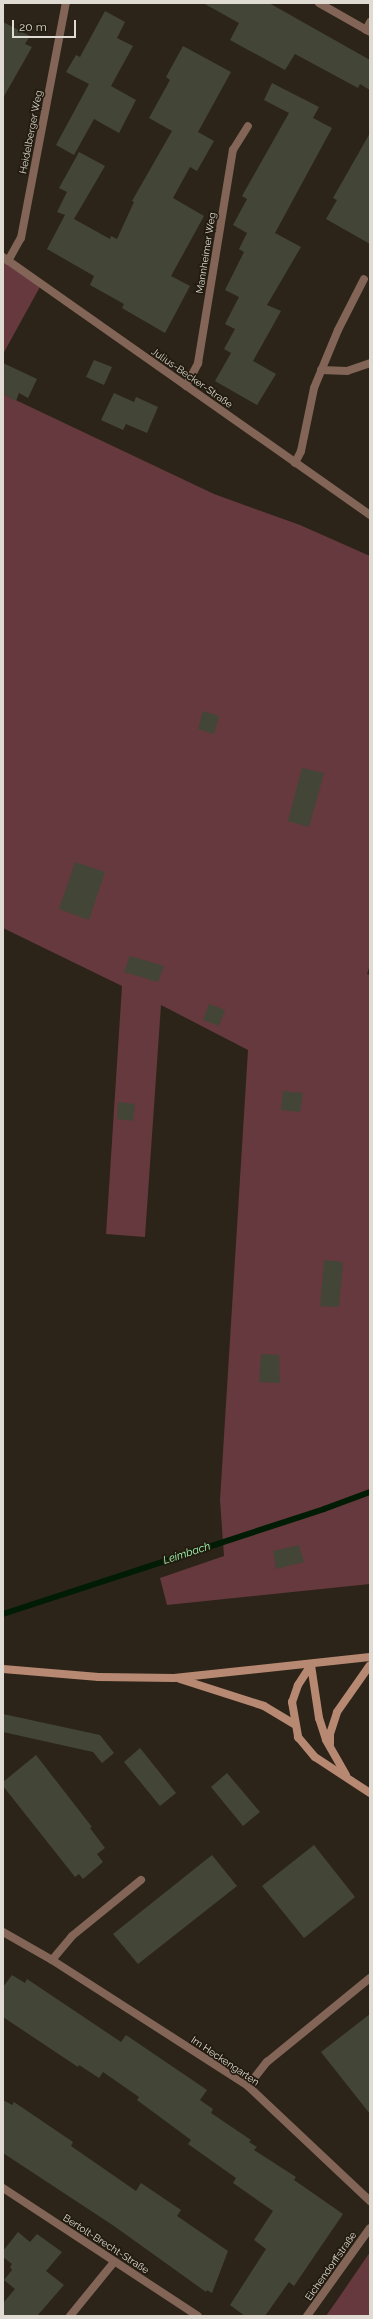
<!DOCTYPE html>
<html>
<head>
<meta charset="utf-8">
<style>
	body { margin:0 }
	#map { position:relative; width:373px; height:2319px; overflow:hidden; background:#2c2418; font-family:Raleway,sans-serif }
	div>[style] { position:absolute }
	.green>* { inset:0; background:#65393e }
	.stream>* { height:6px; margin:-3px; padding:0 3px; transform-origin:3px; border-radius:3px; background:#001c05 }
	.building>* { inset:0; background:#434637 }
	.lane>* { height:8px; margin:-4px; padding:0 4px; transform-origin:4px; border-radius:4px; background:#836557 }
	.street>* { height:8px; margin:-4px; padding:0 4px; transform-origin:4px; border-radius:4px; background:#836557 }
	.secondary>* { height:8px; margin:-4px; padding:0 4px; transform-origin:4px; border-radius:4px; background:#b88972 }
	span { translate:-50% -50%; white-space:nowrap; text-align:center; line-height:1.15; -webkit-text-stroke:3.5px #221b0f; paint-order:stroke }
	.street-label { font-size:10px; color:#dfdad2 }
	.water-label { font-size:11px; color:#a2fab3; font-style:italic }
	.frame { position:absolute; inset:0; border:4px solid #dfdad2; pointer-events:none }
	.scale { position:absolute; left:12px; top:20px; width:64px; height:18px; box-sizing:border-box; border:2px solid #dfdad2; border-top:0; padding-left:5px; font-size:12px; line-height:14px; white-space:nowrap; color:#dfdad2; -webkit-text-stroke:3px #221b0f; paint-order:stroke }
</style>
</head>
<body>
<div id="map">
	<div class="green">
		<div style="clip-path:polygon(3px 257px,41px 285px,3px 354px)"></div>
		<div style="clip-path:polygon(3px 394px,214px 494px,300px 525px,370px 556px,370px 965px,367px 974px,370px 975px,370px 1584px,167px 1605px,160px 1578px,224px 1556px,220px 1500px,248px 1050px,161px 1005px,145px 1237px,106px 1234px,122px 986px,3px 928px)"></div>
		<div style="clip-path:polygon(370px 2252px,370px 2316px,326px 2316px,340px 2296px)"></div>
	</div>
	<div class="stream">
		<div style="left:3px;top:1614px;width:338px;rotate:-18.1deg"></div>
		<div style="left:324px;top:1509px;width:49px;rotate:-20.3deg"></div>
	</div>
	<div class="building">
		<div style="clip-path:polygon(203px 3px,269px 3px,370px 60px,370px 90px,360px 84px,358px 88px,295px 54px,285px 70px,230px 40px,239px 23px)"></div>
		<div style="clip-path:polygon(105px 11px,125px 22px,117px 38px,133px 46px,111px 86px,136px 100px,119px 133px,94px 119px,74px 155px,56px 145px,89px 84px,66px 72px,76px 55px,80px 57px)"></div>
		<div style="clip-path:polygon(3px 22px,30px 36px,25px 44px,32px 47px,3px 98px)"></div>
		<div style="clip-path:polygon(183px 46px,231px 72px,198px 132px,214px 141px,197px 171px,190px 167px,173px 198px,204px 216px,171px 276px,190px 286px,165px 333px,122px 308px,124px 304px,90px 285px,94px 276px,47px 249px,65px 215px,57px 212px,67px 192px,59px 188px,79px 152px,105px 166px,74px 219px,110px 239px,111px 236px,117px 239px,134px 202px,132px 201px,172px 131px,149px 118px,170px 80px,166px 77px)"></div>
		<div style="clip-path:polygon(272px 83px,319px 107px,313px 118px,332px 128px,275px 233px,301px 247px,267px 305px,281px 311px,253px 361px,276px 374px,257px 405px,215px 381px,231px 353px,224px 349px,235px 329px,225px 324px,239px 297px,225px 290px,244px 252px,239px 249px,247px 233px,233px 225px,247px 199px,242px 196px,289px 113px,264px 100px)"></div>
		<div style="clip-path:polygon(370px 133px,370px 244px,326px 219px,337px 200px,333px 198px)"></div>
		<div style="clip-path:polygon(94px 360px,112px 367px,104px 385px,86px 377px)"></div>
		<div style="clip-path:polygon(3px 363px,37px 379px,28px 398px,19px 393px,16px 401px,3px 394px)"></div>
		<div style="clip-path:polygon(114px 393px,134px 402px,136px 397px,158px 407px,147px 433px,126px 424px,123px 430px,101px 420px)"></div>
		<div style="clip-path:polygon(203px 711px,219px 716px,214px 734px,198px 729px)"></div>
		<div style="clip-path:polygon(302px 768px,324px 773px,309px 827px,288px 821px)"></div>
		<div style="clip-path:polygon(75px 862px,105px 872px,89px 920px,59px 909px)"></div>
		<div style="clip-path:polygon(130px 956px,164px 966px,158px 982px,124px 972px)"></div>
		<div style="clip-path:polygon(209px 1004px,225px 1010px,219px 1026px,203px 1020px)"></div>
		<div style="clip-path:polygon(283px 1091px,303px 1093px,300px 1112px,281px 1110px)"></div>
		<div style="clip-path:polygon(118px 1102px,135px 1104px,133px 1121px,117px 1119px)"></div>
		<div style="clip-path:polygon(324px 1260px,343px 1262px,339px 1307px,320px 1306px)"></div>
		<div style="clip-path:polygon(261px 1354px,279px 1355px,280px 1383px,259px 1382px)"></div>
		<div style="clip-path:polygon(299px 1545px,304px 1562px,276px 1569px,273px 1551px)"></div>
		<div style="clip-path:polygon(3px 1714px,100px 1735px,114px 1753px,102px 1763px,93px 1752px,3px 1732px)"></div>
		<div style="clip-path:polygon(140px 1748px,176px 1793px,160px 1806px,124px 1762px)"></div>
		<div style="clip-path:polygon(36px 1755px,92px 1827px,90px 1828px,105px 1848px,97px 1854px,103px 1862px,83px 1879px,79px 1874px,75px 1877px,3px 1786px,3px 1782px)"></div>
		<div style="clip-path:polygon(227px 1773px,260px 1812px,243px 1826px,211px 1787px)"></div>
		<div style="clip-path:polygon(314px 1845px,355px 1897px,304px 1938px,262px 1886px)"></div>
		<div style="clip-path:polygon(212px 1855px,237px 1886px,138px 1964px,113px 1934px)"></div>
		<div style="clip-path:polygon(12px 1975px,25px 1983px,27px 1979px,121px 2042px,126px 2035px,207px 2090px,200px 2100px,213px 2109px,211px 2113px,251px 2140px,249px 2142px,257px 2147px,254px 2150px,296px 2177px,294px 2180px,343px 2214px,294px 2286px,289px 2282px,265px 2316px,245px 2316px,230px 2305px,266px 2249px,254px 2240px,273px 2211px,233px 2183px,236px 2178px,188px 2144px,191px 2140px,137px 2100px,139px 2097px,103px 2072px,99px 2078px,79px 2065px,78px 2067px,3px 2017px,3px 1987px)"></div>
		<div style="clip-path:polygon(370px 2014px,370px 2114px,321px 2052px)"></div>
		<div style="clip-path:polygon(3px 2100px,12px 2105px,14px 2102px,73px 2142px,71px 2146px,136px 2191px,141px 2183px,181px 2210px,177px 2216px,228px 2251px,212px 2293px,207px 2290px,206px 2292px,114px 2226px,3px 2153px)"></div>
		<div style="clip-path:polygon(18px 2232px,30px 2242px,37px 2234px,62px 2252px,46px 2271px,64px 2285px,37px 2316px,3px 2316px,3px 2303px,15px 2289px,4px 2280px,12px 2270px,10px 2267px,12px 2264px,3px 2257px,3px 2251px)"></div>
	</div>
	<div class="lane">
		<div style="left:321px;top:370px;width:26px;rotate:2deg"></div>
		<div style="left:347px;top:371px;width:24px;rotate:-19deg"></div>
		<div style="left:295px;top:463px;width:13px;rotate:-63deg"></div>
		<div style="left:301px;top:451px;width:64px;rotate:-78.3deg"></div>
		<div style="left:314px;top:388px;width:63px;rotate:-67.5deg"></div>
		<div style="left:338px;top:330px;width:57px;rotate:-63deg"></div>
		<div style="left:248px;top:2086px;width:31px;rotate:-52deg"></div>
		<div style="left:267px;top:2062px;width:133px;rotate:-39.2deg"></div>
	</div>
	<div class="street">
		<div style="left:319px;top:3px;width:59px;rotate:29.6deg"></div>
		<div style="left:366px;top:30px;width:9px;rotate:-63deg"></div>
		<div style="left:3px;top:257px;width:449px;rotate:35.1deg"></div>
		<div style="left:8px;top:261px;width:26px;rotate:-61deg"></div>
		<div style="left:21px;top:238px;width:239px;rotate:-79.2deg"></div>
		<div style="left:186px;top:386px;width:26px;rotate:-62deg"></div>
		<div style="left:198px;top:363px;width:216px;rotate:-80.7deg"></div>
		<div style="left:233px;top:150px;width:28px;rotate:-58deg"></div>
		<div style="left:3px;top:1932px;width:56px;rotate:29.7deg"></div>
		<div style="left:52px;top:1960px;width:233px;rotate:32.7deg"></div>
		<div style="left:248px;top:2086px;width:168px;rotate:43.3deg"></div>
		<div style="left:52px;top:1960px;width:31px;rotate:-50deg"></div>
		<div style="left:72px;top:1936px;width:89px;rotate:-39.1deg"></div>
		<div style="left:3px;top:2188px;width:233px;rotate:33.3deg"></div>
		<div style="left:70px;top:2316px;width:70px;rotate:-50.8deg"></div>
		<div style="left:307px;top:2316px;width:108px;rotate:-54.4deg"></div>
	</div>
	<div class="secondary">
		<div style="left:311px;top:1665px;width:24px;rotate:123deg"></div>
		<div style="left:298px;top:1685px;width:18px;rotate:109deg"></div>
		<div style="left:292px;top:1702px;width:36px;rotate:80deg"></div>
		<div style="left:298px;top:1737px;width:26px;rotate:50deg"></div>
		<div style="left:315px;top:1757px;width:66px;rotate:33.2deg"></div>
		<div style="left:311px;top:1665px;width:54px;rotate:81.4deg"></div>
		<div style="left:319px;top:1718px;width:23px;rotate:72deg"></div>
		<div style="left:326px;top:1740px;width:40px;rotate:60.3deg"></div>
		<div style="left:3px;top:1669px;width:96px;rotate:4.8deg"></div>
		<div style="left:99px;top:1677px;width:75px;rotate:0.8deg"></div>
		<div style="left:174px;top:1678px;width:197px;rotate:-6.1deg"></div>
		<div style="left:180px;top:1679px;width:88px;rotate:17.8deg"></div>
		<div style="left:264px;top:1706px;width:35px;rotate:31deg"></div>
		<div style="left:330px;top:1744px;width:10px;rotate:-90deg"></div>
		<div style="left:330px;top:1734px;width:23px;rotate:-72deg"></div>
		<div style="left:337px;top:1712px;width:57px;rotate:-54.9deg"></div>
	</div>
	<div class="street-label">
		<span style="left:31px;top:132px;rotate:-79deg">Heidelberger Weg</span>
		<span style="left:206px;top:253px;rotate:-81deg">Mannheimer Weg</span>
		<span style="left:192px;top:378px;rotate:35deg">Julius-Becker-Straße</span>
		<span style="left:225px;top:2061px;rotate:34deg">Im Heckengarten</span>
		<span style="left:106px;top:2244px;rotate:33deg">Bertolt-Brecht-Straße</span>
		<span style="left:331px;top:2266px;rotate:-55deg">Eichendorffstraße</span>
	</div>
	<div class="water-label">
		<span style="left:187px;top:1554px;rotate:-18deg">Leimbach</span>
	</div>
	<div class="frame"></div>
	<div class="scale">20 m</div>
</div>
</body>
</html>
